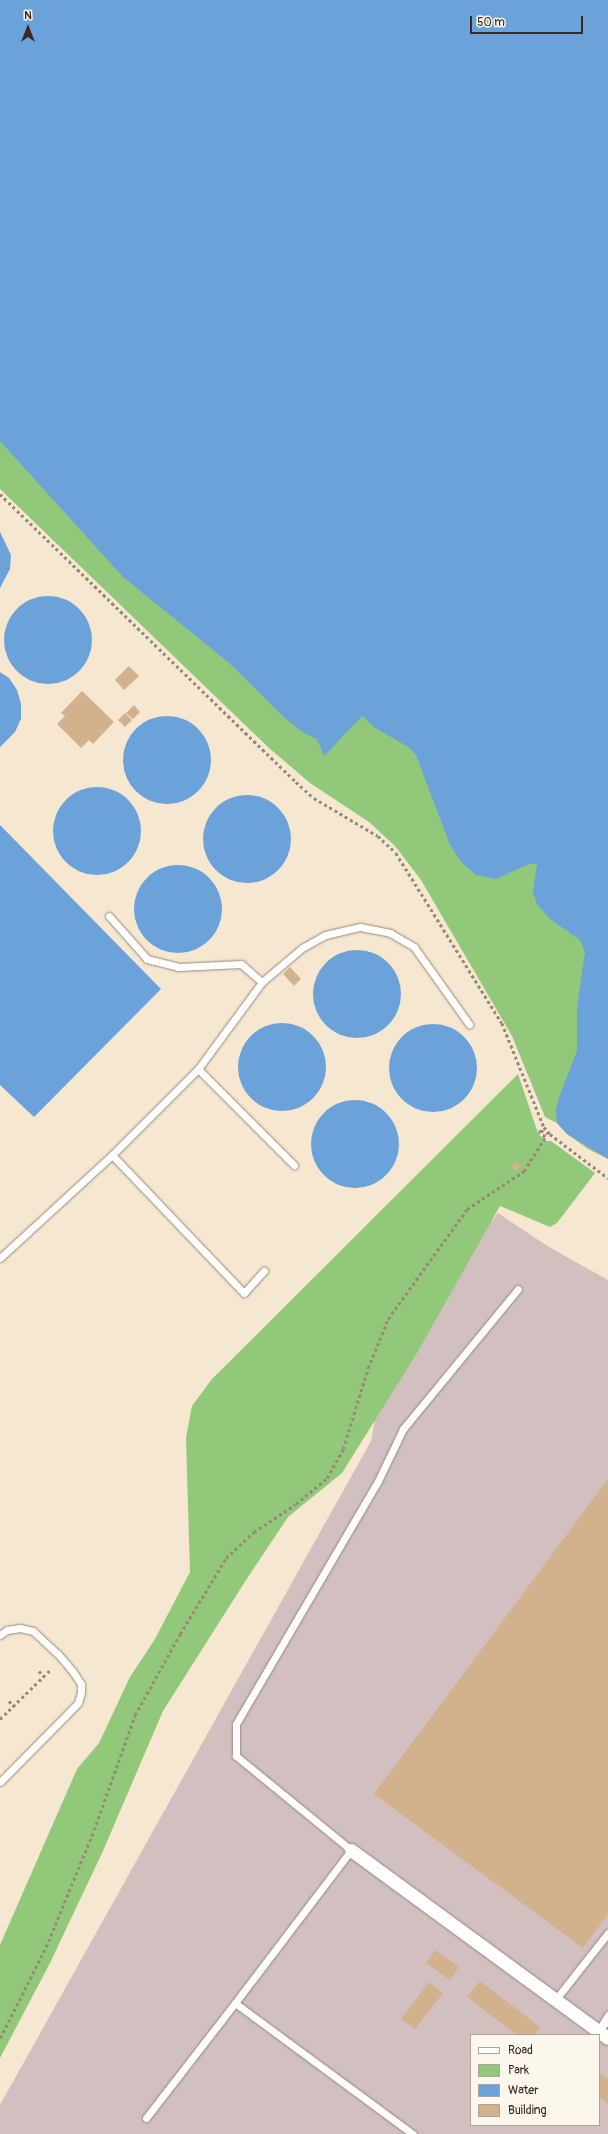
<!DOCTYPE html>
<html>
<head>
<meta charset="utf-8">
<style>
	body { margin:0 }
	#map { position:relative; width:608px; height:2134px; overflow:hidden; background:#f5e7d0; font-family:Pangolin,sans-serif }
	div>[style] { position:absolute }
	.industrial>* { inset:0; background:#d2bfc0 }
	.green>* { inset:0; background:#92c87a }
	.water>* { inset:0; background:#6aa2d9 }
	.round { border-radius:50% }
	.building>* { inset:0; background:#d2b18d }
	.path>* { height:2.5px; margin-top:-1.25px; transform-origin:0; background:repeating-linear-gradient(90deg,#988877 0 3px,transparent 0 6px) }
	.roads { filter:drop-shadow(0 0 1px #988877) drop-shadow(0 0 1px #988877) }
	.service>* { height:7px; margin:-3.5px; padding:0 3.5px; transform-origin:3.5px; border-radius:3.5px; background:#fff }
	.minor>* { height:13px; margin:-6.5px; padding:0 6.5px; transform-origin:6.5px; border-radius:6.5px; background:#fff }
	span { translate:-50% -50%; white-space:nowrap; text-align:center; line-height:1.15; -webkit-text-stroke:4px #fbf7ec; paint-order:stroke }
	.legend { position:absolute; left:470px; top:2034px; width:130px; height:92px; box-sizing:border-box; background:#fbf7ec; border:1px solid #aea59a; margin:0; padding:5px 7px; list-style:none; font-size:12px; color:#3b2a1e }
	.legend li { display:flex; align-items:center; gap:8px; height:20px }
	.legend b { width:20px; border:1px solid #aea59a }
	.north { position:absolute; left:8px; top:8px; width:40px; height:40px; -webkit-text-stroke:3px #fbf7ec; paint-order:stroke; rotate:0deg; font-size:11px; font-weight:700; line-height:16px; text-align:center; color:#3b2a1e }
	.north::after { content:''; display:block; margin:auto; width:14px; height:18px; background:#3b2a1e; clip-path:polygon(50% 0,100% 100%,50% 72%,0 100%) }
	.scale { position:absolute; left:470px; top:16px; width:113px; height:18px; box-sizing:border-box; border:2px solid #3b2a1e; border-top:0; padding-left:5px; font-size:12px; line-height:14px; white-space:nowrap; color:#3b2a1e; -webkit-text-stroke:3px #fbf7ec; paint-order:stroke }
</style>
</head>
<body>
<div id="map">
	<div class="industrial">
		<div style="clip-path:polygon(evenodd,498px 1213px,549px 1247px,608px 1280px,608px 2134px,0 2134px,0 2105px,371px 1441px,387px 1354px,498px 1213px,471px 2035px,599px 2035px,599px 2125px,471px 2125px,471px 2035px)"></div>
	</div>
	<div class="green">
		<div style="clip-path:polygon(0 286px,578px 839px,608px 1159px,588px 1149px,567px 1134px,557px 1123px,545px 1117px,512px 1036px,421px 880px,395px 846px,369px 822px,310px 783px,269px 748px,0 489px)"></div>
		<div style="clip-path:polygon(518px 1074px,538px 1133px,545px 1141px,551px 1141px,595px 1173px,557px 1223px,550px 1227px,500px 1206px,417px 1353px,342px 1473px,288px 1517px,246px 1580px,163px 1711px,103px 1851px,50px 1963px,0 2058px,0 1945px,77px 1769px,99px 1743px,130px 1677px,155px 1639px,190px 1572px,186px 1438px,192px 1406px,212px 1379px)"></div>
	</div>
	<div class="water">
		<div style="clip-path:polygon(0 0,608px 0,608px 1159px,567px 1134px,557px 1123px,556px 1111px,558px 1100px,577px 1051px,577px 1007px,585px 952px,580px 940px,550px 919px,537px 904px,533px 892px,537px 864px,529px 864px,496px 879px,476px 875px,462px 863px,450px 845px,416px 755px,408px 747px,374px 727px,362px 716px,324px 756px,317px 739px,304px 733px,285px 718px,228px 662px,123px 577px,0 441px)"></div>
		<div style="clip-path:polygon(0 532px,11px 555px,10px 569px,0 588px)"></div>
		<div class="round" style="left:4px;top:596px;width:88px;height:88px"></div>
		<div style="clip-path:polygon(0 672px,9px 678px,17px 690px,21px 704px,21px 719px,15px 732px,0 747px)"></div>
		<div class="round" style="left:123px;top:716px;width:88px;height:88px"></div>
		<div class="round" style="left:53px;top:787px;width:88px;height:88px"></div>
		<div class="round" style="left:203px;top:795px;width:88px;height:88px"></div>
		<div style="clip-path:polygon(0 825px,161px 989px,34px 1117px,0 1085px)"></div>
		<div class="round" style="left:134px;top:865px;width:88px;height:88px"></div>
		<div class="round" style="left:313px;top:950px;width:88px;height:88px"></div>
		<div class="round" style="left:238px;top:1023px;width:88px;height:88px"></div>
		<div class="round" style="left:389px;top:1024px;width:88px;height:88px"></div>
		<div class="round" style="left:311px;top:1100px;width:88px;height:88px"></div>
	</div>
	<div class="building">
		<div style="clip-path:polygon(129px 666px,139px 676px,124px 690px,115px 680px)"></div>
		<div style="clip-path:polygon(82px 691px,114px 722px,93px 744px,89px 740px,81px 748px,57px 724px,65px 716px,61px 713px)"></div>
		<div style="clip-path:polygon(134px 705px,140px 712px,133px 719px,126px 713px)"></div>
		<div style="clip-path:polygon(125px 713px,132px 720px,125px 727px,118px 720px)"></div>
		<div style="clip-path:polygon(290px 967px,301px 979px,294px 986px,283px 974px)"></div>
		<div style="clip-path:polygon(517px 1161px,521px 1167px,515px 1171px,511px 1165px)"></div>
		<div style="clip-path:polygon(608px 1479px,608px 1914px,583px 1948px,374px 1794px)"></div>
		<div style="clip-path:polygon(435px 1950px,459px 1967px,450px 1980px,426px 1963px)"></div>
		<div style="clip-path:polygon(480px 1981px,540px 2027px,534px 2035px,517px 2035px,467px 1997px)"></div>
		<div style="clip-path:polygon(429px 1982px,443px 1993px,415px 2029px,401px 2019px)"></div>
		<div style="clip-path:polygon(599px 2073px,608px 2079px,608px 2104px,599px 2097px)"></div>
	</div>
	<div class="path">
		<div style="left:0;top:494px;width:413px;rotate:44.2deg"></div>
		<div style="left:296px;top:782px;width:24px;rotate:42deg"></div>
		<div style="left:314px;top:798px;width:74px;rotate:30.7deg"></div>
		<div style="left:378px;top:836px;width:25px;rotate:43deg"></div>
		<div style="left:396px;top:853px;width:200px;rotate:58.1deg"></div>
		<div style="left:502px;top:1023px;width:112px;rotate:68deg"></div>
		<div style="left:544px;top:1127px;width:9px;rotate:49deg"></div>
		<div style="left:550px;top:1134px;width:73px;rotate:37.2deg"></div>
		<div style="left:39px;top:1671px;width:10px;rotate:45deg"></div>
		<div style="left:9px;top:1701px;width:8px;rotate:45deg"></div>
		<div style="left:0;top:1719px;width:69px;rotate:-44.4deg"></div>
		<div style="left:0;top:2038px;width:102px;rotate:-63.2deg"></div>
		<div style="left:46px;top:1947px;width:126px;rotate:-67.7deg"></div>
		<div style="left:94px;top:1830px;width:122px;rotate:-70.4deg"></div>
		<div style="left:135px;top:1715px;width:93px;rotate:-60.9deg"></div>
		<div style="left:180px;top:1634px;width:89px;rotate:-58.8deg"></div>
		<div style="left:226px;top:1558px;width:38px;rotate:-43deg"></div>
		<div style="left:254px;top:1532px;width:50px;rotate:-33.7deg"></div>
		<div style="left:296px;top:1504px;width:40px;rotate:-40deg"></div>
		<div style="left:327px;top:1478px;width:33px;rotate:-61deg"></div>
		<div style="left:343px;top:1449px;width:85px;rotate:-72.8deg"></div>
		<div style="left:368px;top:1368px;width:53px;rotate:-67.8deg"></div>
		<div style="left:388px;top:1319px;width:135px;rotate:-54.3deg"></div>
		<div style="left:467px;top:1209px;width:69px;rotate:-33.7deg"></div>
		<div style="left:524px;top:1171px;width:40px;rotate:-58deg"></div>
		<div style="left:545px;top:1137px;width:8px;rotate:-140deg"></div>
		<div style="left:539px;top:1132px;width:3px;rotate:-45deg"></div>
		<div style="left:541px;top:1130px;width:7px;rotate:34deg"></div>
		<div style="left:547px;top:1134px;width:2px;rotate:-63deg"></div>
	</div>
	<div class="roads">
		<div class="service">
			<div style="left:109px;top:916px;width:57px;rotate:48.5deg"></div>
			<div style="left:147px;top:959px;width:32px;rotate:14deg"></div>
			<div style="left:178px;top:967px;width:63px;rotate:-2.7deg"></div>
			<div style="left:241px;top:964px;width:28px;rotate:41deg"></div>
			<div style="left:262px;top:982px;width:108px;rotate:126.3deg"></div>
			<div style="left:262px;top:982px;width:52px;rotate:-40.4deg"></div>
			<div style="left:302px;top:948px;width:26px;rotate:-29deg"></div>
			<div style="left:325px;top:935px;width:36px;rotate:-13deg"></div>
			<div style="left:360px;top:927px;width:31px;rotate:11deg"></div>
			<div style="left:390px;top:933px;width:28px;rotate:30deg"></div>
			<div style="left:414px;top:947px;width:95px;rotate:54.5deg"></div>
			<div style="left:112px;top:1155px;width:191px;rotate:46.3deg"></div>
			<div style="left:244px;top:1293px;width:30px;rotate:-48deg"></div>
			<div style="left:0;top:1258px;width:152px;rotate:-42.6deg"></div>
			<div style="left:112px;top:1155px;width:122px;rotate:-45deg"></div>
			<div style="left:198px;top:1069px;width:136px;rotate:45deg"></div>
			<div style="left:0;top:1635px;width:9px;rotate:-36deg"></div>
			<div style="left:7px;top:1630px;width:13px;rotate:-9deg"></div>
			<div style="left:20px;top:1628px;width:13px;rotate:13deg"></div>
			<div style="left:33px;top:1631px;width:34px;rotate:43deg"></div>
			<div style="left:58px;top:1654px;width:23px;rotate:50deg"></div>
			<div style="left:73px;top:1672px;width:14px;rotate:56deg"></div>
			<div style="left:81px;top:1684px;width:8px;rotate:90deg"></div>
			<div style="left:81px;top:1692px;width:11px;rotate:105deg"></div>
			<div style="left:78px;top:1703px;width:111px;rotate:134.6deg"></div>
			<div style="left:556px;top:1999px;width:84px;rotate:-51.8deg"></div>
			<div style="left:235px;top:2003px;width:192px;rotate:-52.8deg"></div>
			<div style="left:351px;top:1850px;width:149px;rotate:-140.7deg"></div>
			<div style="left:236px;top:1756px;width:32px;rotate:-90deg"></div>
			<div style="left:236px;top:1724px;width:281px;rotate:-59.7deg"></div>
			<div style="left:378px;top:1481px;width:58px;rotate:-64.3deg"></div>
			<div style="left:403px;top:1429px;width:181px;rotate:-50.6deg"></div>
			<div style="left:608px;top:2015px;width:19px;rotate:122deg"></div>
			<div style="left:598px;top:2031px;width:15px;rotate:-48deg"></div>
			<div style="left:146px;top:2118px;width:145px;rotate:-52.3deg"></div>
			<div style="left:235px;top:2003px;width:221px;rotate:36.4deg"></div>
		</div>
		<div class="minor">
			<div style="left:351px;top:1850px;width:318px;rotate:36.2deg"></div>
		</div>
	</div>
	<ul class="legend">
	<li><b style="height:5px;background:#fff"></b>Road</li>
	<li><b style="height:11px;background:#92c87a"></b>Park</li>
	<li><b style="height:11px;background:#6aa2d9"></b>Water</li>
	<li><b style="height:11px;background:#d2b18d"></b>Building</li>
	</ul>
	<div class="north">N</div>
	<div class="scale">50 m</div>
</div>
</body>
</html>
